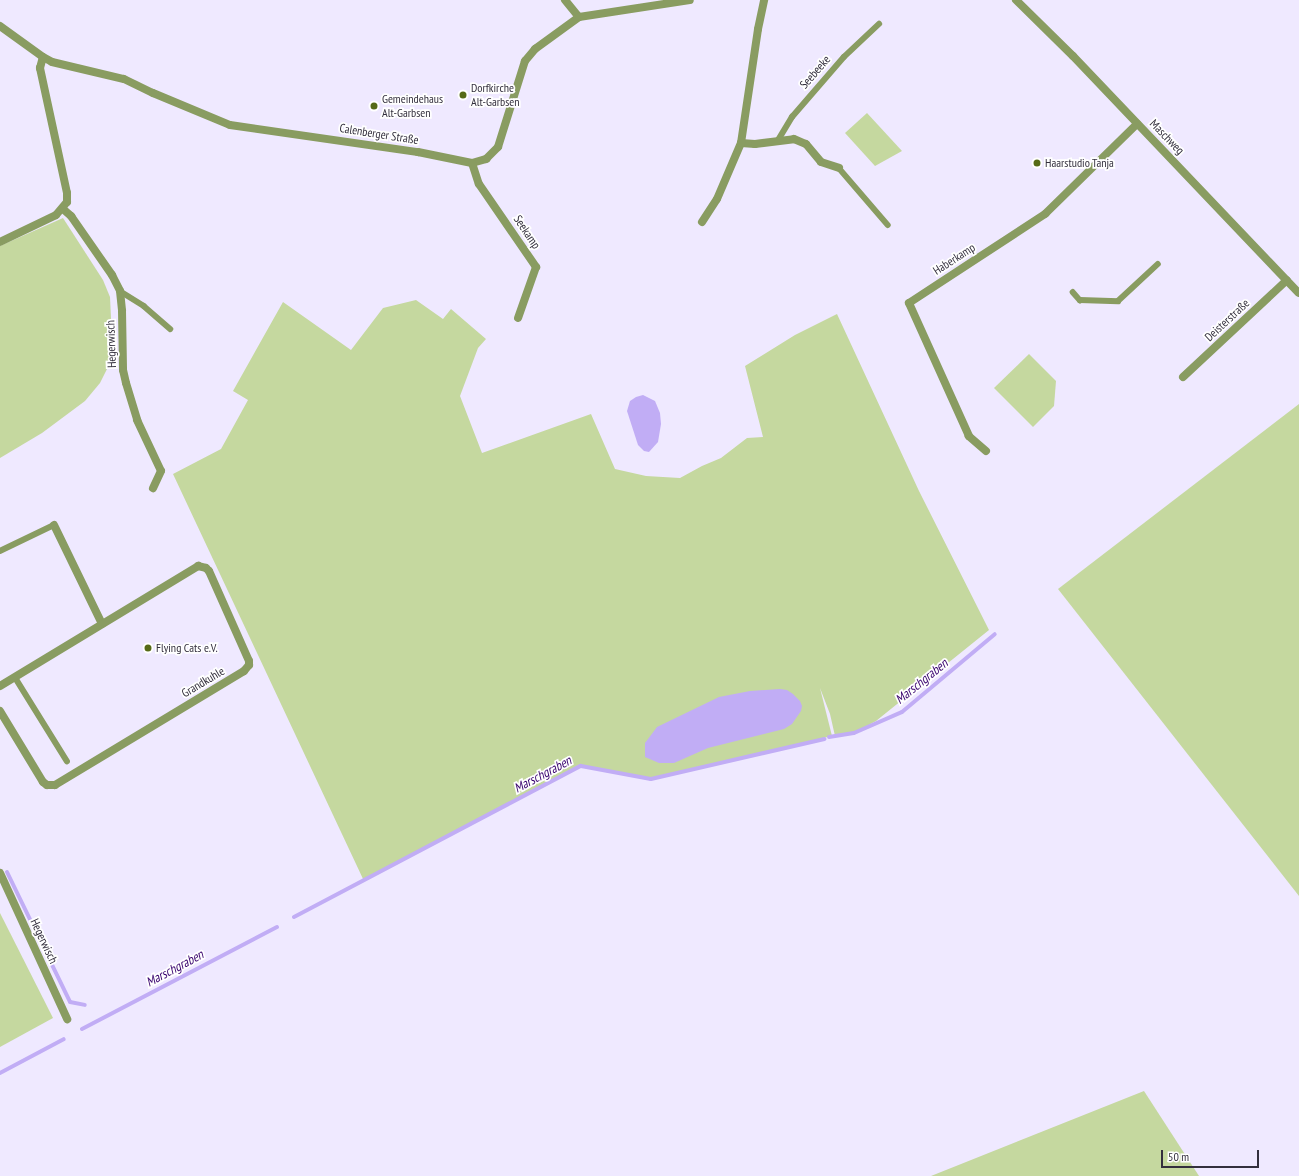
<!DOCTYPE html>
<html>
<head>
<meta charset="utf-8">
<style>
	body { margin:0 }
	#map { position:relative; width:1299px; height:1176px; overflow:hidden; background:#efe9ff; font-family:"PT Sans Narrow",sans-serif }
	div>[style] { position:absolute }
	.green>* { inset:0; background:#c5d89f }
	.water>* { inset:0; background:#c1adf5 }
	.stream>* { height:4px; margin:-2px; padding:0 2px; transform-origin:2px; border-radius:2px; background:#c1adf5 }
	.lane>* { height:5.5px; margin:-2.75px; padding:0 2.75px; transform-origin:2.75px; border-radius:2.75px; background:#899c61 }
	.street>* { height:8px; margin:-4px; padding:0 4px; transform-origin:4px; border-radius:4px; background:#899c61 }
	.dots>* { width:11px; height:11px; translate:-50% -50%; box-sizing:border-box; border:2px solid #fff; border-radius:50% }
	span { translate:-50% -50%; white-space:nowrap; text-align:center; line-height:1.15; -webkit-text-stroke:3.5px #fff; paint-order:stroke }
	.street-label { font-size:12px; color:#332f3d }
	.poi-label { font-size:12px; color:#332f3d }
	.left { translate:0 -50%; text-align:left }
	.water-label { font-size:13px; color:#38026e; font-style:italic }
	.scale { position:absolute; left:1161px; top:1150px; width:98px; height:18px; box-sizing:border-box; border:2px solid #332f3d; border-top:0; padding-left:5px; font-size:12px; line-height:14px; white-space:nowrap; color:#332f3d; -webkit-text-stroke:3px #fff; paint-order:stroke }
</style>
</head>
<body>
<div id="map">
	<div class="green">
		<div style="clip-path:polygon(867px 113px,902px 151px,875px 166px,845px 133px)"></div>
		<div style="clip-path:polygon(63px 218px,103px 280px,110px 297px,111px 318px,109px 365px,100px 383px,85px 401px,42px 433px,0 458px,0 246px)"></div>
		<div style="clip-path:polygon(416px 300px,443px 319px,451px 309px,486px 339px,478px 348px,460px 396px,482px 453px,591px 414px,615px 469px,646px 476px,680px 478px,702px 466px,721px 458px,747px 438px,763px 437px,745px 366px,795px 335px,837px 314px,919px 491px,989px 630px,876px 721px,854px 733px,835px 736px,830px 714px,820px 688px,832px 736px,651px 779px,581px 766px,364px 881px,173px 474px,221px 449px,248px 400px,233px 391px,283px 302px,351px 350px,383px 308px)"></div>
		<div style="clip-path:polygon(1029px 354px,1056px 381px,1054px 406px,1033px 427px,994px 388px)"></div>
		<div style="clip-path:polygon(1299px 404px,1299px 896px,1058px 589px)"></div>
		<div style="clip-path:polygon(0 913px,53px 1018px,0 1047px)"></div>
		<div style="clip-path:polygon(1144px 1091px,1199px 1176px,931px 1176px)"></div>
	</div>
	<div class="water">
		<div style="clip-path:polygon(643px 395px,655px 401px,660px 413px,661px 424px,658px 442px,649px 452px,644px 451px,638px 445px,627px 411px,630px 401px,636px 397px)"></div>
		<div style="clip-path:polygon(780px 689px,787px 690px,793px 694px,800px 701px,802px 706px,801px 711px,792px 724px,784px 729px,708px 748px,674px 763px,659px 763px,645px 757px,645px 743px,657px 727px,719px 697px,750px 691px)"></div>
	</div>
	<div class="stream">
		<div style="left:829px;top:737px;width:25px;rotate:-9deg"></div>
		<div style="left:854px;top:733px;width:52px;rotate:-23.6deg"></div>
		<div style="left:902px;top:712px;width:121px;rotate:-40deg"></div>
		<div style="left:7px;top:872px;width:144px;rotate:64.1deg"></div>
		<div style="left:70px;top:1002px;width:15px;rotate:11deg"></div>
		<div style="left:294px;top:917px;width:324px;rotate:-27.8deg"></div>
		<div style="left:581px;top:766px;width:71px;rotate:10.5deg"></div>
		<div style="left:651px;top:779px;width:178px;rotate:-13deg"></div>
		<div style="left:82px;top:1029px;width:220px;rotate:-27.6deg"></div>
		<div style="left:0;top:1073px;width:72px;rotate:-28deg"></div>
	</div>
	<div class="lane">
		<div style="left:777px;top:142px;width:29px;rotate:-59deg"></div>
		<div style="left:792px;top:117px;width:79px;rotate:-49.1deg"></div>
		<div style="left:844px;top:57px;width:48px;rotate:-43.3deg"></div>
		<div style="left:839px;top:168px;width:75px;rotate:49.3deg"></div>
		<div style="left:120px;top:291px;width:28px;rotate:32deg"></div>
		<div style="left:144px;top:306px;width:35px;rotate:41deg"></div>
		<div style="left:1073px;top:292px;width:11px;rotate:49deg"></div>
		<div style="left:1080px;top:300px;width:38px;rotate:2deg"></div>
		<div style="left:1118px;top:301px;width:54px;rotate:-42.8deg"></div>
		<div style="left:0;top:551px;width:60px;rotate:-25.7deg"></div>
		<div style="left:15px;top:677px;width:99px;rotate:58.2deg"></div>
	</div>
	<div class="street">
		<div style="left:565px;top:0;width:22px;rotate:51deg"></div>
		<div style="left:1016px;top:0;width:80px;rotate:44.5deg"></div>
		<div style="left:1073px;top:56px;width:327px;rotate:46.4deg"></div>
		<div style="left:0;top:26px;width:53px;rotate:35.8deg"></div>
		<div style="left:43px;top:57px;width:10px;rotate:29deg"></div>
		<div style="left:52px;top:62px;width:74px;rotate:13.3deg"></div>
		<div style="left:124px;top:79px;width:32px;rotate:26deg"></div>
		<div style="left:153px;top:93px;width:83px;rotate:22.6deg"></div>
		<div style="left:230px;top:125px;width:190px;rotate:8.2deg"></div>
		<div style="left:418px;top:152px;width:55px;rotate:11.5deg"></div>
		<div style="left:472px;top:163px;width:15px;rotate:-16deg"></div>
		<div style="left:486px;top:159px;width:17px;rotate:-45deg"></div>
		<div style="left:498px;top:147px;width:90px;rotate:-72.6deg"></div>
		<div style="left:525px;top:61px;width:16px;rotate:-50deg"></div>
		<div style="left:535px;top:49px;width:54px;rotate:-36deg"></div>
		<div style="left:579px;top:17px;width:112px;rotate:-8.7deg"></div>
		<div style="left:741px;top:143px;width:14px;rotate:4deg"></div>
		<div style="left:755px;top:144px;width:39px;rotate:-7deg"></div>
		<div style="left:794px;top:139px;width:13px;rotate:23deg"></div>
		<div style="left:806px;top:144px;width:23px;rotate:50deg"></div>
		<div style="left:821px;top:162px;width:19px;rotate:18deg"></div>
		<div style="left:472px;top:163px;width:22px;rotate:72deg"></div>
		<div style="left:479px;top:184px;width:101px;rotate:55.5deg"></div>
		<div style="left:536px;top:267px;width:54px;rotate:109.4deg"></div>
		<div style="left:63px;top:209px;width:11px;rotate:41deg"></div>
		<div style="left:71px;top:216px;width:72px;rotate:55.2deg"></div>
		<div style="left:112px;top:275px;width:18px;rotate:63deg"></div>
		<div style="left:120px;top:291px;width:20px;rotate:84deg"></div>
		<div style="left:122px;top:311px;width:59px;rotate:89deg"></div>
		<div style="left:123px;top:370px;width:13px;rotate:77deg"></div>
		<div style="left:126px;top:383px;width:39px;rotate:73deg"></div>
		<div style="left:137px;top:420px;width:56px;rotate:64.8deg"></div>
		<div style="left:161px;top:471px;width:19px;rotate:115deg"></div>
		<div style="left:702px;top:222px;width:27px;rotate:-57deg"></div>
		<div style="left:717px;top:199px;width:61px;rotate:-66.8deg"></div>
		<div style="left:741px;top:143px;width:115px;rotate:-81.5deg"></div>
		<div style="left:758px;top:29px;width:30px;rotate:-78deg"></div>
		<div style="left:0;top:242px;width:62px;rotate:-25.7deg"></div>
		<div style="left:56px;top:215px;width:17px;rotate:-50deg"></div>
		<div style="left:67px;top:202px;width:9px;rotate:-90deg"></div>
		<div style="left:67px;top:193px;width:128px;rotate:-102.2deg"></div>
		<div style="left:40px;top:68px;width:11px;rotate:-75deg"></div>
		<div style="left:1183px;top:377px;width:142px;rotate:-43deg"></div>
		<div style="left:986px;top:451px;width:23px;rotate:-139deg"></div>
		<div style="left:969px;top:436px;width:146px;rotate:-114.3deg"></div>
		<div style="left:909px;top:303px;width:163px;rotate:-33.2deg"></div>
		<div style="left:1045px;top:214px;width:129px;rotate:-44.4deg"></div>
		<div style="left:54px;top:525px;width:110px;rotate:64.1deg"></div>
		<div style="left:0;top:686px;width:232px;rotate:-31.2deg"></div>
		<div style="left:198px;top:566px;width:8px;rotate:14deg"></div>
		<div style="left:206px;top:568px;width:4px;rotate:45deg"></div>
		<div style="left:209px;top:571px;width:98px;rotate:66deg"></div>
		<div style="left:249px;top:661px;width:4px;rotate:90deg"></div>
		<div style="left:249px;top:665px;width:8px;rotate:130deg"></div>
		<div style="left:244px;top:671px;width:221px;rotate:148.9deg"></div>
		<div style="left:55px;top:785px;width:8px;rotate:180deg"></div>
		<div style="left:47px;top:785px;width:5px;rotate:-143deg"></div>
		<div style="left:43px;top:782px;width:83px;rotate:-121.2deg"></div>
		<div style="left:0;top:873px;width:161px;rotate:65.3deg"></div>
	</div>
	<div class="dots">
		<div style="left:463px;top:95px;background:#566a17"></div>
		<div style="left:374px;top:106px;background:#566a17"></div>
		<div style="left:1037px;top:163px;background:#566a17"></div>
		<div style="left:148px;top:648px;background:#566a17"></div>
	</div>
	<div class="street-label">
		<span style="left:815px;top:72px;rotate:-49deg">Seebeeke</span>
		<span style="left:379px;top:134px;rotate:9deg">Calenberger Straße</span>
		<span style="left:1167px;top:137px;rotate:46deg">Maschweg</span>
		<span style="left:527px;top:232px;rotate:56deg">Seekamp</span>
		<span style="left:954px;top:259px;rotate:-33deg">Haberkamp</span>
		<span style="left:1227px;top:320px;rotate:-43deg">Deisterstraße</span>
		<span style="left:111px;top:344px;rotate:-92deg">Hegerwisch</span>
		<span style="left:203px;top:682px;rotate:-31deg">Grandkuhle</span>
		<span style="left:44px;top:941px;rotate:65deg">Hegerwisch</span>
	</div>
	<div class="poi-label">
		<span class="left" style="left:471px;top:95px">Dorfkirche<br>Alt-Garbsen</span>
		<span class="left" style="left:382px;top:106px">Gemeindehaus<br>Alt-Garbsen</span>
		<span class="left" style="left:1045px;top:163px">Haarstudio Tanja</span>
		<span class="left" style="left:156px;top:648px">Flying Cats e.V.</span>
	</div>
	<div class="water-label">
		<span style="left:922px;top:682px;rotate:-39deg">Marschgraben</span>
		<span style="left:543px;top:775px;rotate:-28deg">Marschgraben</span>
		<span style="left:175px;top:969px;rotate:-28deg">Marschgraben</span>
	</div>
	<div class="scale">50 m</div>
</div>
</body>
</html>
